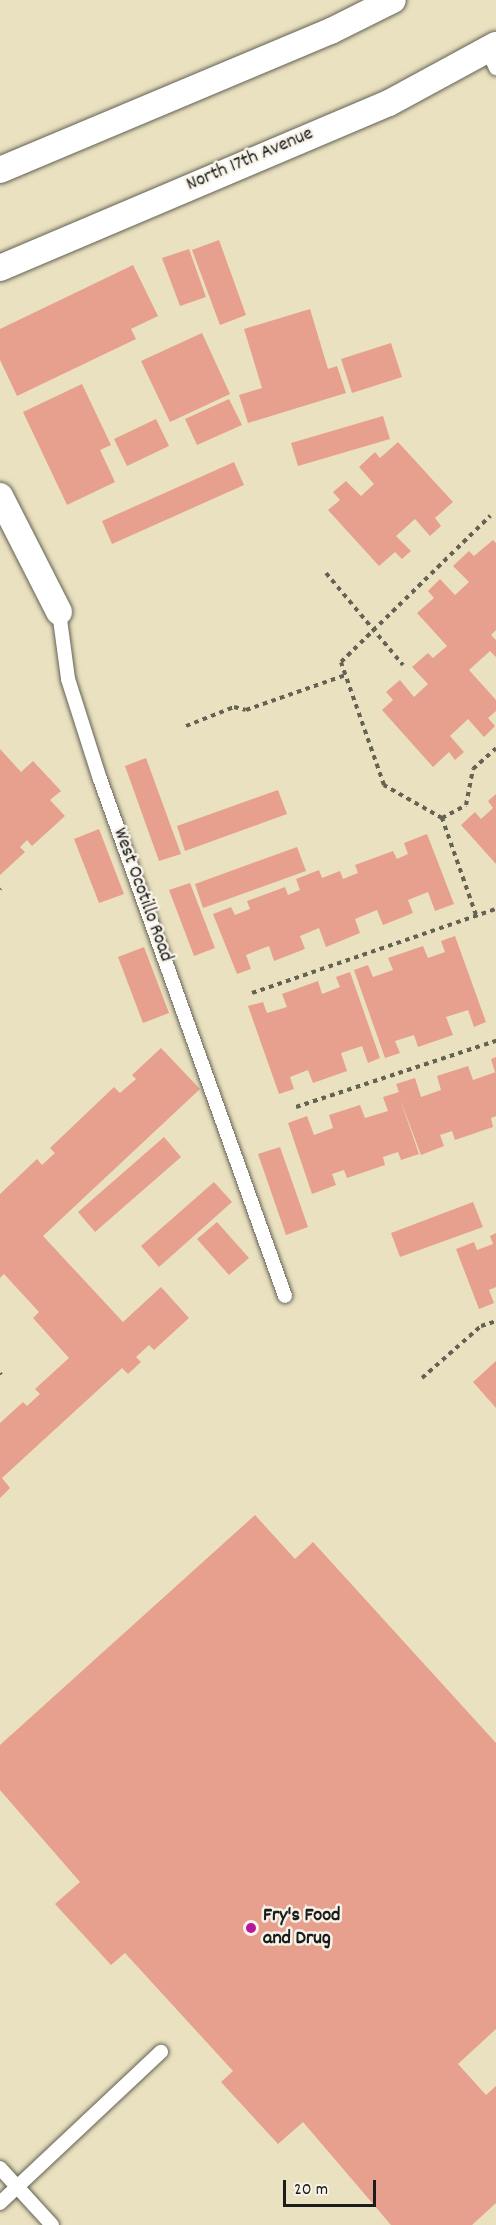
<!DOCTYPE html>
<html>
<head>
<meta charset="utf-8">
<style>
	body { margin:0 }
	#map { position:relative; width:496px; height:2225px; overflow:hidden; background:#e9e1bf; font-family:Dekko,sans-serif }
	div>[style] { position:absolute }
	.building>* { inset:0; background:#e8a08e }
	.path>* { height:4px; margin-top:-2px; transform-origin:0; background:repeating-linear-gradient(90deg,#646155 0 4.5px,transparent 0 9px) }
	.roads { filter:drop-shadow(0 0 2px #646155) drop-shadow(0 0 2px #646155) }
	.service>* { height:14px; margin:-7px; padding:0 7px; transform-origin:7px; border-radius:7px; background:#fff }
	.minor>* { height:26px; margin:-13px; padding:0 13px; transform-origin:13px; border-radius:13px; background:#fff }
	.dots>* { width:16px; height:16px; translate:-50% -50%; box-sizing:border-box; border:3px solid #f7f3e8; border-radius:50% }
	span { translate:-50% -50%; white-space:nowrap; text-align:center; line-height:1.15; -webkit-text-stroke:5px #f7f3e8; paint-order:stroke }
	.street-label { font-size:20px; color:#1c1c1c }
	.poi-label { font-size:20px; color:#1c1c1c; font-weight:700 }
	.left { translate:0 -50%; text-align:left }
	.scale { position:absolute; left:283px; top:2180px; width:93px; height:27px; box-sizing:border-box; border:3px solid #1c1c1c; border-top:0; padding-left:8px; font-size:18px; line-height:21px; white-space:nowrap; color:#1c1c1c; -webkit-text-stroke:4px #f7f3e8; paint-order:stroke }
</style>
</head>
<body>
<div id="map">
	<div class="building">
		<div style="clip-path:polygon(219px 240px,246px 315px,220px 325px,192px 250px)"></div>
		<div style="clip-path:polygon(189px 249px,206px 297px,180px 306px,162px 258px)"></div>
		<div style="clip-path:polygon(133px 265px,158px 316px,131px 329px,136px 339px,17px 396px,0 360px,0 329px)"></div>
		<div style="clip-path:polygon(310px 309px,328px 369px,337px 366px,346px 393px,248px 423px,239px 395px,262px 388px,244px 329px)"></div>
		<div style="clip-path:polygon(202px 333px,230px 394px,170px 422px,141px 361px)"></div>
		<div style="clip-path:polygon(391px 343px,402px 377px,352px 393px,341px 359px)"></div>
		<div style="clip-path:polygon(82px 384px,111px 445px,100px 450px,115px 482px,67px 505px,23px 412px)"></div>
		<div style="clip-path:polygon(229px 399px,242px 425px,197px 445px,185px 419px)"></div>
		<div style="clip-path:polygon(383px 416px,390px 439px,298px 466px,291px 443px)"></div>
		<div style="clip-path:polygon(156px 419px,169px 446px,127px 466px,114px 439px)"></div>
		<div style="clip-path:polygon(398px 442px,453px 502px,435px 518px,441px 526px,430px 536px,415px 519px,396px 536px,411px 551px,402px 559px,395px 552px,379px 566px,328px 510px,340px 500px,333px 492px,346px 481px,361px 496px,374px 484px,359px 467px,375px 452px,380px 458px)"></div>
		<div style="clip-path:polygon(234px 462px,244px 485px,112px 544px,102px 521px)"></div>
		<div style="clip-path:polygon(493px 540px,496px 543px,496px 630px,491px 635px,496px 640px,496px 657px,490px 651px,469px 670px,496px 700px,496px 711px,488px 718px,495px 726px,484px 737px,468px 719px,450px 736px,464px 752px,455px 760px,449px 752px,433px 767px,382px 710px,393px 700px,386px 692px,400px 680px,414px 697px,428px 684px,412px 667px,428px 653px,433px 658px,447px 646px,417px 613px,434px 598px,428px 591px,440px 579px,455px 595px,469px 582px,453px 566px,469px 551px,474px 556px)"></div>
		<div style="clip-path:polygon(0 749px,21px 772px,33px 761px,61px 791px,50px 800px,65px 816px,32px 846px,27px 840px,20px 847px,25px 852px,0 875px)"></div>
		<div style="clip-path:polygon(146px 758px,181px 854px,159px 861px,125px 766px)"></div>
		<div style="clip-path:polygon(278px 790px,287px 814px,185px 851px,177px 826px)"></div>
		<div style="clip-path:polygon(496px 794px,496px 864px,461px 825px,475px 812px,481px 819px,493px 808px,488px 801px)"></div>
		<div style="clip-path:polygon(99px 829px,124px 894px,99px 903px,74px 839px)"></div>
		<div style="clip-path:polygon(427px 834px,454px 904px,435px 911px,428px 892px,408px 900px,413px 913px,383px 925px,377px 910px,355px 919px,360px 933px,326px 947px,319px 928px,300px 936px,305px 949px,274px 961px,269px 946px,246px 955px,251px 969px,237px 974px,213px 914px,231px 907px,235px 915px,250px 909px,247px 901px,285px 887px,288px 895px,300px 890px,296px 879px,319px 870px,322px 878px,340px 871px,343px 879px,358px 873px,355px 865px,393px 851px,397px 859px,408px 854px,404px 843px)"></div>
		<div style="clip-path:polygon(297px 847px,306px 871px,203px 908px,195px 884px)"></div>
		<div style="clip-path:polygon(190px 883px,215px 948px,194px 956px,169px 890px)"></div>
		<div style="clip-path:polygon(455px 936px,486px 1022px,474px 1027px,468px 1010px,446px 1017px,453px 1035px,418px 1047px,414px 1035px,395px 1041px,400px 1053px,385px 1058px,354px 970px,368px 965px,373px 977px,393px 970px,388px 958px,423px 946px,428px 958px,445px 952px,441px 941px)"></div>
		<div style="clip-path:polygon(144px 947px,169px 1013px,143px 1023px,118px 957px)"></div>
		<div style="clip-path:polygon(350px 972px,380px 1058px,368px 1063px,362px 1046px,341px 1053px,347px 1071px,313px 1083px,308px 1070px,290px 1077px,294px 1089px,279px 1094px,248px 1006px,263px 1002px,267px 1013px,287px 1007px,282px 994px,318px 981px,322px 994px,340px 987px,336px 977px)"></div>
		<div style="clip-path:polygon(161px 1048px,200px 1089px,43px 1236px,123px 1322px,161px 1287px,189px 1318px,154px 1350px,149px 1345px,136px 1357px,141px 1362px,128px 1374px,122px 1368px,2px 1478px,10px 1488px,0 1498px,0 1423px,23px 1402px,27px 1406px,40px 1394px,35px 1389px,69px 1358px,33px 1318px,39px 1312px,4px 1274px,0 1278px,0 1194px,37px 1159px,42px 1165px,55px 1153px,50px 1148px,114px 1087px,120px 1093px,136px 1079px,132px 1075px)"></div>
		<div style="clip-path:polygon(496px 1057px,496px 1072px,495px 1072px,491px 1059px)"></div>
		<div style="clip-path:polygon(468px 1066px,473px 1080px,496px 1072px,496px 1116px,491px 1118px,493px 1127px,455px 1140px,452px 1131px,440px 1135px,444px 1146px,421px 1155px,400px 1099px,419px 1154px,401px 1160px,398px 1152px,383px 1157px,385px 1165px,347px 1178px,344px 1170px,332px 1174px,336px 1185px,312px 1194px,288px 1123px,307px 1116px,314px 1135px,333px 1128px,329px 1115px,360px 1105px,365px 1118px,388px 1111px,383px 1097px,399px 1092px,396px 1084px,415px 1078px,421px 1097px,441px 1090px,437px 1076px)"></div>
		<div style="clip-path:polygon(164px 1137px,181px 1157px,95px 1232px,78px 1212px)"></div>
		<div style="clip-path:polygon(280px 1147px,308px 1227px,286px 1235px,258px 1154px)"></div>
		<div style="clip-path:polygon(214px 1182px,232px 1202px,159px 1267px,141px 1246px)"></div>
		<div style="clip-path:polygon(473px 1202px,483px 1227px,400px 1257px,391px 1233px)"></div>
		<div style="clip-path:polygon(217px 1222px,249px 1258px,229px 1275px,197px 1239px)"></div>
		<div style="clip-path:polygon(496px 1233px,496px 1287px,489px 1290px,494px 1303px,479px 1309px,456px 1249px,474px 1242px,477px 1250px,493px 1244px,490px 1236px)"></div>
		<div style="clip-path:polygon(496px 1361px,496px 1408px,473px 1382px)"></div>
		<div style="clip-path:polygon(255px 1515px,295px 1559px,313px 1542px,496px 1743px,496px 2029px,458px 2064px,486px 2095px,496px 2086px,496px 2203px,472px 2225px,391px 2225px,303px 2122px,278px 2144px,221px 2082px,233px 2071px,125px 1953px,111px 1965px,55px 1904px,80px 1882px,0 1790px,0 1745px)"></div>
	</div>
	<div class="path">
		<div style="left:326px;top:573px;width:120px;rotate:50.1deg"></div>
		<div style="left:186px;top:726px;width:52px;rotate:-21.6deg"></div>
		<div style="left:234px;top:707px;width:12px;rotate:14deg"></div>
		<div style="left:246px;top:710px;width:106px;rotate:-19.3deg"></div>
		<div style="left:442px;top:818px;width:67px;rotate:-150.4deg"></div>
		<div style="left:384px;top:785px;width:130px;rotate:-109.3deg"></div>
		<div style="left:341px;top:662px;width:209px;rotate:-44.4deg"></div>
		<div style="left:0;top:889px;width:1px;rotate:-45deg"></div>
		<div style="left:476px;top:915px;width:103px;rotate:-109.3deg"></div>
		<div style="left:442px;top:818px;width:27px;rotate:-28deg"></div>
		<div style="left:466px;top:805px;width:37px;rotate:-79deg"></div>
		<div style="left:473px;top:769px;width:31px;rotate:-42deg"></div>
		<div style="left:252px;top:993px;width:258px;rotate:-19deg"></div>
		<div style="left:296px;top:1107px;width:211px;rotate:-18.3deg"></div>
		<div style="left:0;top:1373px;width:2px;rotate:63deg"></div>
		<div style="left:422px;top:1378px;width:79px;rotate:-41.4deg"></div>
		<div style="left:481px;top:1326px;width:16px;rotate:-18deg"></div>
	</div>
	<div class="roads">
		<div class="service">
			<div style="left:488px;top:51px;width:19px;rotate:65deg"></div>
			<div style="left:59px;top:612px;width:68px;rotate:82.3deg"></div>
			<div style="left:68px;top:679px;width:105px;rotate:72.3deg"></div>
			<div style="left:100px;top:779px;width:549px;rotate:70.31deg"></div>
			<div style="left:0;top:2168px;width:77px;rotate:47.6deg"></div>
			<div style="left:0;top:2203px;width:221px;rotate:-43.2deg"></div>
		</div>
		<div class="minor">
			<div style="left:0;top:170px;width:359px;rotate:-22.8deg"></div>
			<div style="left:331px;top:31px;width:69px;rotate:-26.6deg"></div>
			<div style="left:0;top:268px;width:423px;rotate:-23deg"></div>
			<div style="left:389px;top:103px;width:122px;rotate:-28.5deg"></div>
			<div style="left:0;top:496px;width:130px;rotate:63deg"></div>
		</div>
	</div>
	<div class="dots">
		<div style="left:251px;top:1928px;background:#b5179e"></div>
	</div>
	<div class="street-label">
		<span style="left:250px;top:160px;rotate:-23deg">North 17th Avenue</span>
		<span style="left:142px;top:895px;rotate:70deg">West Ocotillo Road</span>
	</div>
	<div class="poi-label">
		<span class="left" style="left:263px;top:1928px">Fry's Food<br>and Drug</span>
	</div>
	<div class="scale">20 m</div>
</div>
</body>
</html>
